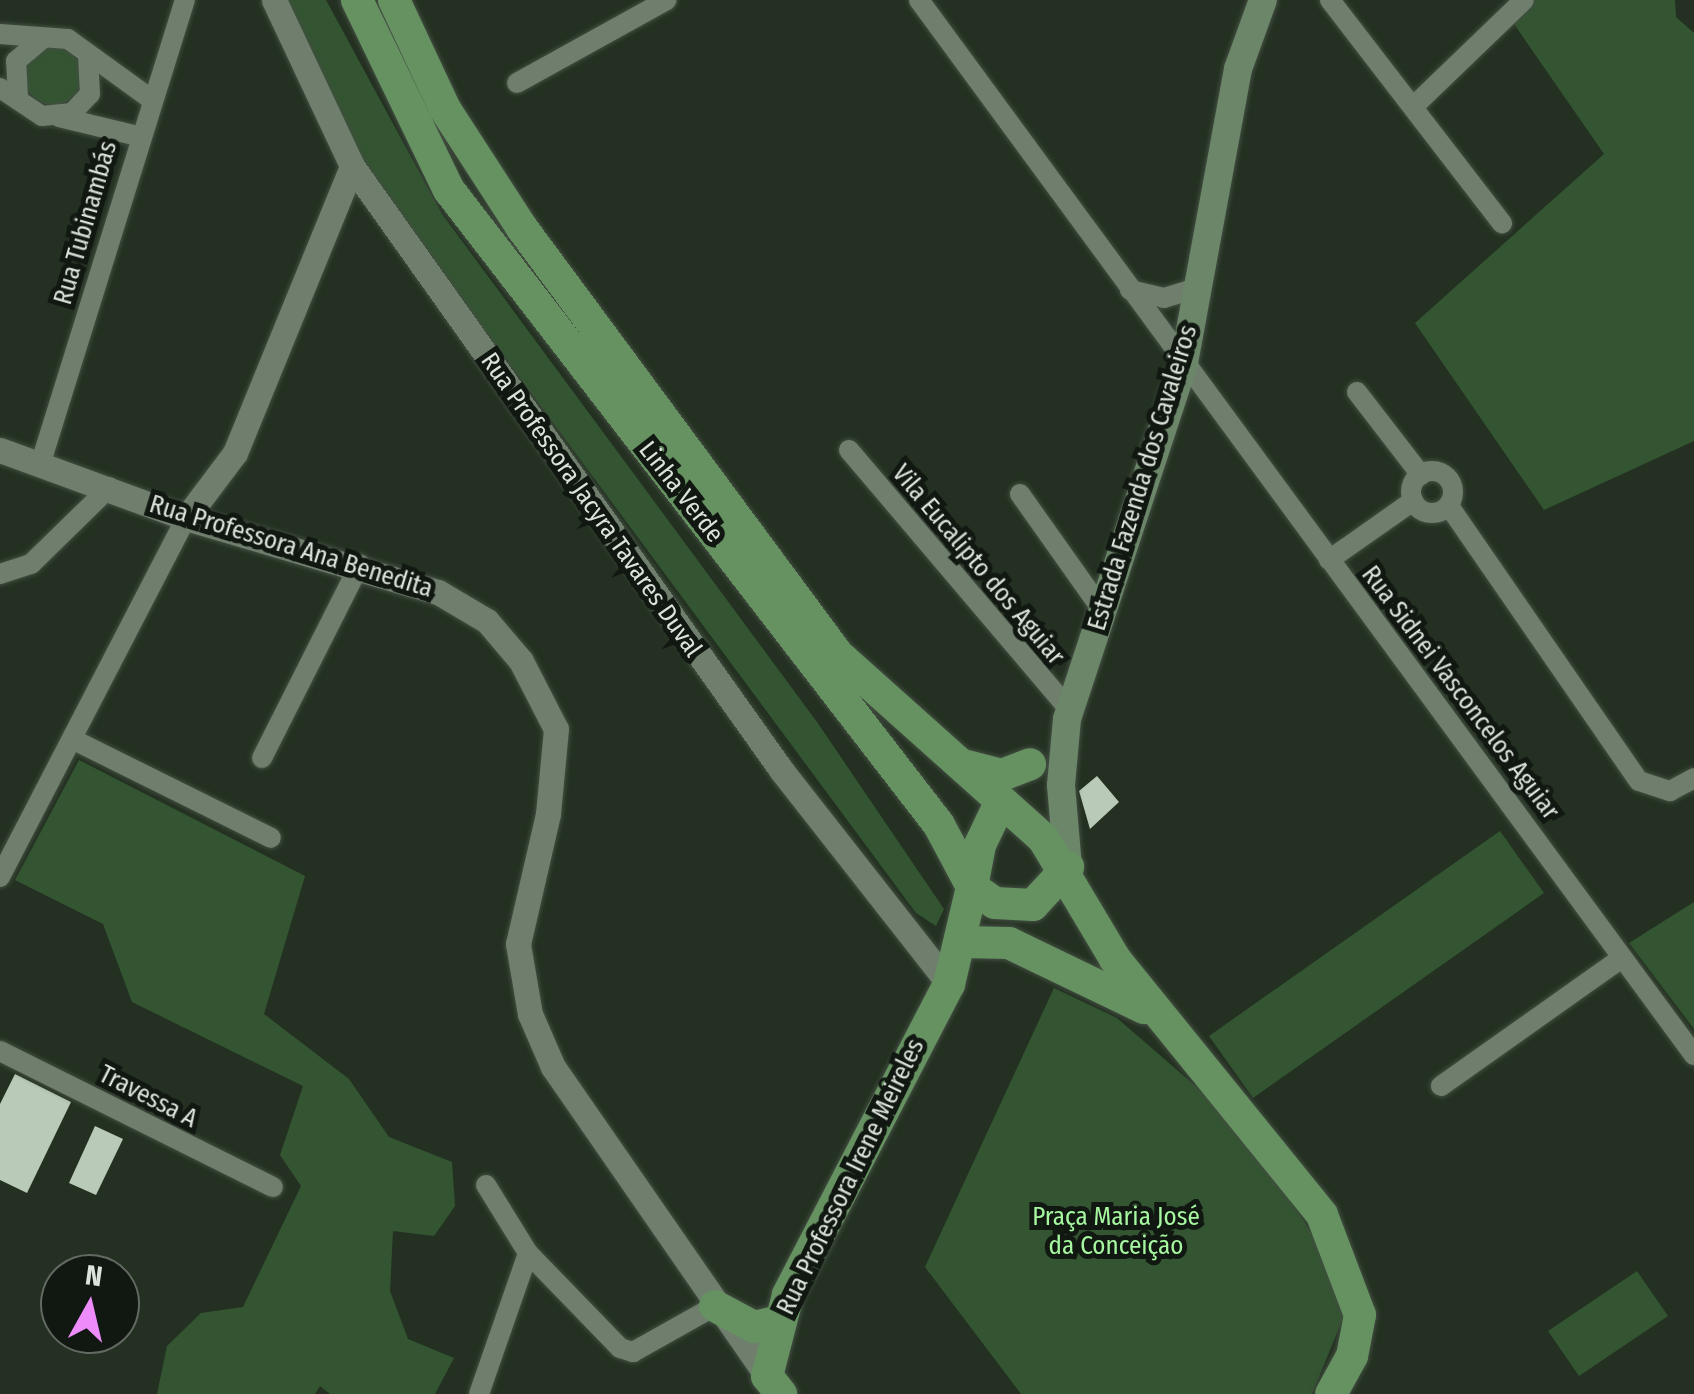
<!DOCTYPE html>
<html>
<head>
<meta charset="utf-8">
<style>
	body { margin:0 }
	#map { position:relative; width:1694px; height:1394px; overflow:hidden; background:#243122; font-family:"Fira Sans Condensed",sans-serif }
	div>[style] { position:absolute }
	.green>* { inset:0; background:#335531 }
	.round { border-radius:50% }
	.building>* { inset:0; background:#b9cab8 }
	.roads { filter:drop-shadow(0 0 2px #424e41) drop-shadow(0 0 2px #424e41) }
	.minor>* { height:20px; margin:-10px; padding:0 10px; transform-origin:10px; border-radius:10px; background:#6f7e6d }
	.minor>.ring { margin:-10px; padding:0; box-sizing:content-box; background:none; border:20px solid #6f7e6d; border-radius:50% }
	.tertiary>* { height:25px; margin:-12.5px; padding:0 12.5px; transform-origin:12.5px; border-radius:12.5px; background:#6f7e6d }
	.secondary>* { height:28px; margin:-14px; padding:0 14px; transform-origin:14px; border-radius:14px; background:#6b8669 }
	.trunk>* { height:32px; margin:-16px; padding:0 16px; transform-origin:16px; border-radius:16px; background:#669262 }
	span { translate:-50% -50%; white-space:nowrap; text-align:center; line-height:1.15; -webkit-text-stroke:10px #111711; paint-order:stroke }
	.street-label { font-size:25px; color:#dbe3da }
	.park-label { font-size:25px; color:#a6f7a0 }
	.north { position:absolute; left:40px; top:1254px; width:100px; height:100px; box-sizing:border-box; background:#111711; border:2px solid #626961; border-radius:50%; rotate:8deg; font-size:28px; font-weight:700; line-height:40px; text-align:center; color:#dbe3da }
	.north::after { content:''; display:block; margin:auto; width:35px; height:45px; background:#ed8cfa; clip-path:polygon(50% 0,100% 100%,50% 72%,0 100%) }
</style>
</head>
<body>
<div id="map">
	<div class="green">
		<div style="clip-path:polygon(285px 0,326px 0,442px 214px,817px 722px,944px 909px,936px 926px,916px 913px,354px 154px)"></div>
		<div style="clip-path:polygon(1535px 0,1675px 0,1676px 17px,1694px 33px,1694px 441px,1544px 510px,1415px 323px,1604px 154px,1514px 24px)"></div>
		<div class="round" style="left:24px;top:47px;width:58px;height:58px"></div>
		<div style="clip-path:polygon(79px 760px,305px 876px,264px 1014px,349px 1079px,389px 1137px,452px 1162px,455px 1206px,434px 1236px,393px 1231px,390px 1291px,408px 1339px,454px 1358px,435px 1394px,330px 1394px,320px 1386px,315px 1394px,157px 1394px,167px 1346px,201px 1313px,243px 1307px,301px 1186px,280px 1155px,303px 1086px,132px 1002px,103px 924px,15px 880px)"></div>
		<div style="clip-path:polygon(1500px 831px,1544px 893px,1253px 1098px,1209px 1036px)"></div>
		<div style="clip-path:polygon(1694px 902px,1694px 1029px,1629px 943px)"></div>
		<div style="clip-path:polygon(1054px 988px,1117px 1018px,1207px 1096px,1299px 1213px,1324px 1254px,1344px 1316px,1312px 1394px,1021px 1394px,925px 1267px)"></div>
		<div style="clip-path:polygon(1637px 1271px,1668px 1316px,1579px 1376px,1548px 1331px)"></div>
	</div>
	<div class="building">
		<div style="clip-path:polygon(1097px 776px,1119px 802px,1090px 829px,1079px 791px)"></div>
		<div style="clip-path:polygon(15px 1074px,71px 1102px,27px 1193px,0 1180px,0 1104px)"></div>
		<div style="clip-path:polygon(95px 1126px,123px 1139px,96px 1195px,69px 1183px)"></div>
	</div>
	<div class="roads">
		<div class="minor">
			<div style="left:919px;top:0;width:1309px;rotate:53.7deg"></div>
			<div style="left:1330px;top:0;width:282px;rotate:52.4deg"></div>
			<div style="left:0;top:34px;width:68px;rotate:4.2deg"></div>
			<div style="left:68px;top:39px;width:102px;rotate:35.9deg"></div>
			<div style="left:517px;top:83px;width:171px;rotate:-29deg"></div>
			<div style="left:0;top:88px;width:50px;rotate:33.7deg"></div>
			<div style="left:42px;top:116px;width:30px;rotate:-6deg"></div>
			<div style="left:72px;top:113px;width:26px;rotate:-47deg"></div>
			<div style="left:90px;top:94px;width:39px;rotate:-93deg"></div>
			<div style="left:18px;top:97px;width:36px;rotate:-93deg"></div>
			<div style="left:16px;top:61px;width:35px;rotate:-40deg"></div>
			<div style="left:1415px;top:105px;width:151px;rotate:-43.9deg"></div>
			<div style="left:59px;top:117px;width:81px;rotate:13.5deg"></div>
			<div style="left:1130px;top:290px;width:35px;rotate:13deg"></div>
			<div style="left:1164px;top:298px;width:37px;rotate:-17deg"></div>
			<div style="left:1357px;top:392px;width:105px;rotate:52.4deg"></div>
			<div style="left:849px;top:450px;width:342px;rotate:49.7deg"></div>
			<div style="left:41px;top:462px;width:484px;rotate:-72.7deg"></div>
			<div class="ring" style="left:1411px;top:471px;width:22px;height:22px"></div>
			<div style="left:1020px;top:494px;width:142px;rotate:54.7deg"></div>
			<div style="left:1449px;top:506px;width:334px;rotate:55.4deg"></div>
			<div style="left:1639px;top:781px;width:33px;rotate:18deg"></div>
			<div style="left:1670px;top:791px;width:27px;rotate:-28deg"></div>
			<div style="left:1329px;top:560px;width:103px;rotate:-35.1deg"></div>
			<div style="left:0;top:574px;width:33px;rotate:-18deg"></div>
			<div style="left:31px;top:564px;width:110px;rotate:-44.3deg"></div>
			<div style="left:72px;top:739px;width:222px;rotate:26.4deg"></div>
			<div style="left:262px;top:758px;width:217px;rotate:-63.2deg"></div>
			<div style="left:0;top:877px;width:404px;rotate:-62.6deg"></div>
			<div style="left:0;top:1051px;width:305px;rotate:26.5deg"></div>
			<div style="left:1441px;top:1086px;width:222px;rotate:-35.3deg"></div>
			<div style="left:486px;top:1185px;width:80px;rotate:58.3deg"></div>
			<div style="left:528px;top:1253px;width:132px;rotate:45.9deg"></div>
			<div style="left:620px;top:1348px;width:14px;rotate:17deg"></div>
			<div style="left:633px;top:1352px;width:94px;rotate:-29.3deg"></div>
			<div style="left:479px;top:1394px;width:149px;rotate:-70.8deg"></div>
		</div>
		<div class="tertiary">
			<div style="left:274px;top:0;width:183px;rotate:64.8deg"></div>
			<div style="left:352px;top:166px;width:742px;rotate:54.6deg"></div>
			<div style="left:782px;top:771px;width:271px;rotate:51.9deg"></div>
			<div style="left:0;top:450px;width:198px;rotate:20.1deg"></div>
			<div style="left:186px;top:518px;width:263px;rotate:16.4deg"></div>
			<div style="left:438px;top:592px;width:57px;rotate:30.6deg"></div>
			<div style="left:487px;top:621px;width:52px;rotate:49.6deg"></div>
			<div style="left:521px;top:661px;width:76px;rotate:62.8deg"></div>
			<div style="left:556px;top:729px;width:85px;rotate:95.4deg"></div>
			<div style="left:548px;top:814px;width:133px;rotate:103deg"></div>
			<div style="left:518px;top:944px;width:71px;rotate:80.3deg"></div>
			<div style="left:530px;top:1014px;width:58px;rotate:66.5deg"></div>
			<div style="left:553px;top:1067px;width:376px;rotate:55.3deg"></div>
			<div style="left:186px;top:518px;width:81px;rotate:-53deg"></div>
			<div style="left:235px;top:453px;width:310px;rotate:-67.8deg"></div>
		</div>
		<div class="secondary">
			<div style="left:1068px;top:867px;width:82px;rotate:-94.9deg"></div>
			<div style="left:1061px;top:785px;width:66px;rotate:-84.8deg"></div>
			<div style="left:1067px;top:719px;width:375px;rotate:-71.8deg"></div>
			<div style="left:1184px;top:363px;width:299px;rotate:-79.6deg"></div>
			<div style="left:1238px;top:69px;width:73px;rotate:-70.1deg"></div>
		</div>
		<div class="trunk">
			<div style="left:357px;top:0;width:211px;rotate:64.2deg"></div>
			<div style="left:449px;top:190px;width:802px;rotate:52.34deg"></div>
			<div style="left:939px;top:825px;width:70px;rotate:62deg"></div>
			<div style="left:972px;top:887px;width:100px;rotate:103.3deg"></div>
			<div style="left:949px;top:984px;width:350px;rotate:117.4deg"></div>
			<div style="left:788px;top:1295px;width:84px;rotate:104.5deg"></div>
			<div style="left:767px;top:1376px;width:23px;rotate:52deg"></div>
			<div style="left:394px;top:0;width:120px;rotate:64.9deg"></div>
			<div style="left:445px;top:109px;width:142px;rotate:57.1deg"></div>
			<div style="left:522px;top:228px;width:531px;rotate:53.5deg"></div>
			<div style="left:838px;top:655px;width:275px;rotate:41.8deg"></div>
			<div style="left:1043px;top:838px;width:141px;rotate:59.2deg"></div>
			<div style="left:1115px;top:959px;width:329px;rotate:51deg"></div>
			<div style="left:1322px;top:1215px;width:107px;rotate:69.2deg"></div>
			<div style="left:1360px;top:1315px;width:42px;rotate:101deg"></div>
			<div style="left:1352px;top:1356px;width:43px;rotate:118.9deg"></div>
			<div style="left:963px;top:765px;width:40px;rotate:14.4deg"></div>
			<div style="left:1002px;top:775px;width:30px;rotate:-21deg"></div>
			<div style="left:1000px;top:803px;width:47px;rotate:115.5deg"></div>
			<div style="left:980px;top:845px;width:43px;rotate:100.8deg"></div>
			<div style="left:972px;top:887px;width:28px;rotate:35deg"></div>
			<div style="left:995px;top:903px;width:38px;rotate:3deg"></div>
			<div style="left:1033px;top:905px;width:52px;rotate:-47.4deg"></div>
			<div style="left:962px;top:942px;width:47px;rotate:1.2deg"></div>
			<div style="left:1009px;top:943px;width:150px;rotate:25.7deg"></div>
			<div style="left:715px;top:1306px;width:44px;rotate:28.3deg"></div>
			<div style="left:754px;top:1327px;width:27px;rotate:-13deg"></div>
		</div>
	</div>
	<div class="street-label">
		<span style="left:86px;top:223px;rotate:-74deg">Rua Tubinambás</span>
		<span style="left:1143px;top:478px;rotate:-73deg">Estrada Fazenda dos Cavaleiros</span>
		<span style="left:681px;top:492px;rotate:52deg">Linha Verde</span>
		<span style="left:591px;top:505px;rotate:55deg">Rua Professora Jacyra Tavares Duval</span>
		<span style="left:291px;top:547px;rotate:17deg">Rua Professora Ana Benedita</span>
		<span style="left:978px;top:565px;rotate:50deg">Vila Eucalipto dos Aguiar</span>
		<span style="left:1460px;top:693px;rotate:53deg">Rua Sidnei Vasconcelos Aguiar</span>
		<span style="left:148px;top:1097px;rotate:27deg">Travessa A</span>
		<span style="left:851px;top:1177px;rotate:-64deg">Rua Professora Irene Meireles</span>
	</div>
	<div class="park-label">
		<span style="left:1116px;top:1232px">Praça Maria José<br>da Conceição</span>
	</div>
	<div class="north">N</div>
</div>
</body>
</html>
